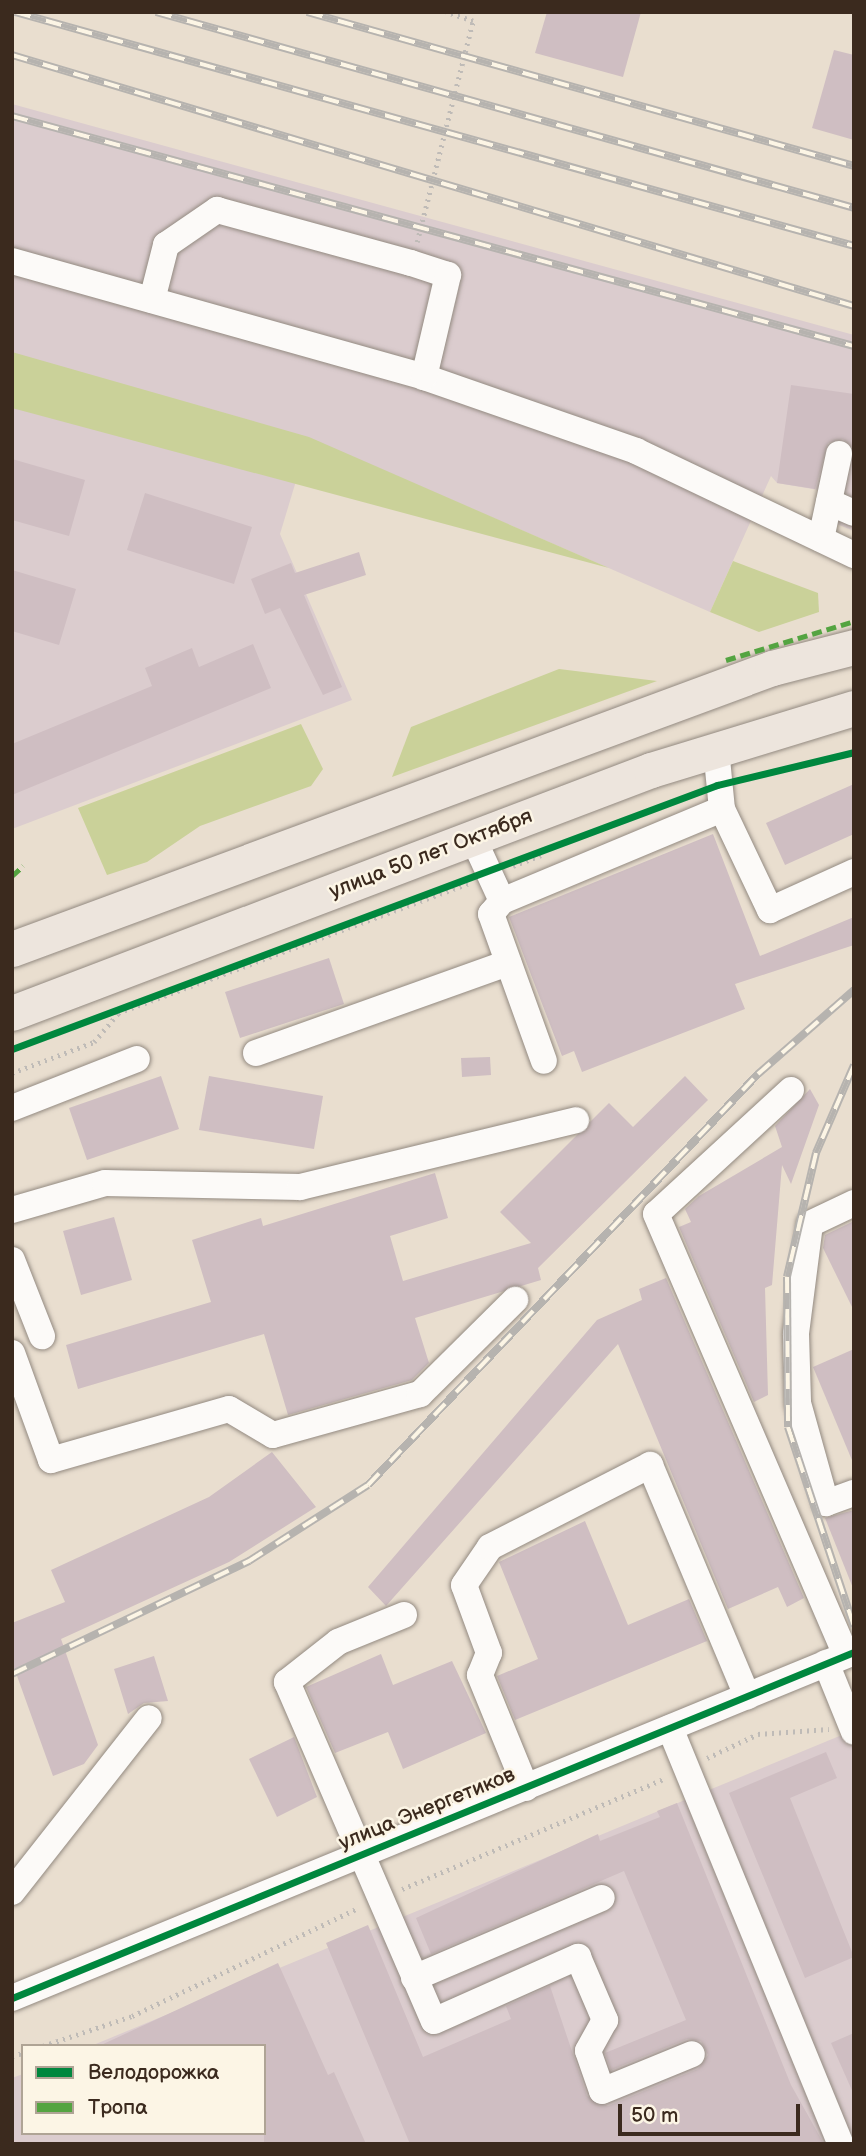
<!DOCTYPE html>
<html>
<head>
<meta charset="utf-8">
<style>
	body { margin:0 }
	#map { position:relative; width:866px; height:2156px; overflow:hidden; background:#e9decf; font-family:"Balsamiq Sans",sans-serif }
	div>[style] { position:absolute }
	.industrial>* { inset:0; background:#dbccce }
	.green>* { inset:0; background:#cad199 }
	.building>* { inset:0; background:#cfbec2 }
	.path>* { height:4.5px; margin-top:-2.25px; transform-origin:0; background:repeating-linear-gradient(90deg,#bfbbb7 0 2px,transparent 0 7px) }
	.roads { filter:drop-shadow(0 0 2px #938a81) drop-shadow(0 0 2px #938a81) }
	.minor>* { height:26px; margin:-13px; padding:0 13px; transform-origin:13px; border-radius:13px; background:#fcfaf8 }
	.major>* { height:35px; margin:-17.5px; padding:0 17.5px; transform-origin:17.5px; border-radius:17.5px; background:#ede5dd }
	.rail>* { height:8px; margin-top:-4px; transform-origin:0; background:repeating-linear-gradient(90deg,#fcf5e5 0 16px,#b6b3af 0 32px); box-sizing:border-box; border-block:2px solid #b6b3af }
	.quiet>* { height:5px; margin-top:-2.5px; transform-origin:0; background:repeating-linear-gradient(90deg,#54a441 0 10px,transparent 0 15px) }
	.cycleway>* { height:7px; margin:-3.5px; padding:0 3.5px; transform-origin:3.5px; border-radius:3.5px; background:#00873e }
	span { translate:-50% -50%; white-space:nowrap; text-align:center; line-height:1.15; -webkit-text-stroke:5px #fcf5e5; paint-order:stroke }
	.street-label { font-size:21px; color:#3b2a1e }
	.frame { position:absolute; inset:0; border:14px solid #3b2a1e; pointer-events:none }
	.legend { position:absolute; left:21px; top:2044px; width:245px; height:91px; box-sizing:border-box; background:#fcf5e5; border:2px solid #afa495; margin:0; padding:9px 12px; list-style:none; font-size:21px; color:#3b2a1e }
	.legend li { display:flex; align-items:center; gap:14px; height:35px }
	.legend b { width:35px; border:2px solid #afa495 }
	.scale { position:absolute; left:618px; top:2104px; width:182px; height:32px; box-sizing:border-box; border:4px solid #3b2a1e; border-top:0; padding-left:9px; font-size:21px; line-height:24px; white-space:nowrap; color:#3b2a1e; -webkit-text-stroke:5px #fcf5e5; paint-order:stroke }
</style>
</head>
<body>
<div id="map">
	<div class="industrial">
		<div style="clip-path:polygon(12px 104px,854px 335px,854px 531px,815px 515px,819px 490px,777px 483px,771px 476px,710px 612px,309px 438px,280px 534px,352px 700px,12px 829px)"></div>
		<div style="clip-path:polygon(854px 1730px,854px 2144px,12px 2144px,12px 2078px,23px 2074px,23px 2133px,264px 2133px,264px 2046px,91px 2046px)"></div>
	</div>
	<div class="green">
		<div style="clip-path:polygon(12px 352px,309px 437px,609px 568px,12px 408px)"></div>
		<div style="clip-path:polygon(733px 561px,818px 593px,819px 612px,759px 632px,710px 612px)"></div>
		<div style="clip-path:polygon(559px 669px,657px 681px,392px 777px,411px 727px)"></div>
		<div style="clip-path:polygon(301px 724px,323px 769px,311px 786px,200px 826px,147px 862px,107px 875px,78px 808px)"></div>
	</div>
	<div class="building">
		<div style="clip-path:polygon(547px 12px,641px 12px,623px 77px,535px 53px)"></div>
		<div style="clip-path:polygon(834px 50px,854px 55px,854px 140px,812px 128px)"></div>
		<div style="clip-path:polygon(791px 385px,854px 394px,854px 449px,843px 439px,828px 443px,815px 489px,777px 483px)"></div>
		<div style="clip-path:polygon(12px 459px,85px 480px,69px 536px,12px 520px)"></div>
		<div style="clip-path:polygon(145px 493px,252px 527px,234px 584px,127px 550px)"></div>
		<div style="clip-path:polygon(359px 552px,366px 575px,304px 595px,342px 687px,323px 695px,280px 608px,265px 614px,251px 579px,291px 563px,295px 573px)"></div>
		<div style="clip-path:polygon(12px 570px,76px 589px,59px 645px,12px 631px)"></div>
		<div style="clip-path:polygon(253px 644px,271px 688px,12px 795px,12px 744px,152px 686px,145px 668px,192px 648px,199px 667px)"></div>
		<div style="clip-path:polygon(854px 784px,854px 834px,785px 865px,766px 823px)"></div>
		<div style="clip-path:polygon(713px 834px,760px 956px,854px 917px,854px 945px,735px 984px,745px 1009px,582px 1072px,574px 1051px,562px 1056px,509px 917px)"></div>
		<div style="clip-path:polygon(329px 958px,344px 1004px,240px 1038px,225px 992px)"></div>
		<div style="clip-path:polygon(490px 1057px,491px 1075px,462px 1077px,461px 1058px)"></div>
		<div style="clip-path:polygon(161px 1076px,179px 1129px,87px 1160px,69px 1108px)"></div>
		<div style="clip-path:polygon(209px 1076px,323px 1096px,314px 1149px,199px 1130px)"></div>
		<div style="clip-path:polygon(685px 1076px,708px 1100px,538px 1268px,541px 1280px,415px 1318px,429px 1363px,412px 1380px,288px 1415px,264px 1334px,78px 1389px,66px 1345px,211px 1302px,192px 1240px,261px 1218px,263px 1226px,435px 1173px,448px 1218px,390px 1236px,403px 1281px,531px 1243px,500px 1212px,609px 1103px,633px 1127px)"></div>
		<div style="clip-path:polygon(810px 1089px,819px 1105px,791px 1184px,782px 1165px,772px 1285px,765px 1288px,768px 1395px,754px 1402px,679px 1227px,691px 1222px,685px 1209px,699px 1196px,782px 1147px,775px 1126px)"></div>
		<div style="clip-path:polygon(114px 1217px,132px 1280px,81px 1295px,63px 1231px)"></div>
		<div style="clip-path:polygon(854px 1221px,854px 1311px,823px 1248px,825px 1235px)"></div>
		<div style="clip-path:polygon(666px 1278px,804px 1598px,787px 1607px,778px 1587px,728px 1609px,618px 1344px,386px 1606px,368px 1587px,597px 1320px,642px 1300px,639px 1289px)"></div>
		<div style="clip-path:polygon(854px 1349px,854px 1465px,813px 1367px)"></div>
		<div style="clip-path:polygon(272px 1452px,316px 1507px,229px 1562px,61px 1639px,98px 1745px,84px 1764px,53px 1776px,12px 1662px,12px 1623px,65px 1602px,51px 1570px,209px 1497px)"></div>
		<div style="clip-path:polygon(854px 1510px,854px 1587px,853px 1588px,825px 1518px)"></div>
		<div style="clip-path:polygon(585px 1521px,628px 1625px,689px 1599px,707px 1641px,515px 1720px,497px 1676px,538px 1659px,499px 1562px)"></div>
		<div style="clip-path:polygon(381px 1654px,393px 1685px,452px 1661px,486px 1733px,403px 1769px,388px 1732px,335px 1753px,306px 1687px)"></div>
		<div style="clip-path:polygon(154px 1656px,168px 1701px,144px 1703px,128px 1714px,114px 1669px)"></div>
		<div style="clip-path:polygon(294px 1737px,317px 1797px,277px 1817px,249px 1759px)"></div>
		<div style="clip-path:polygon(826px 1752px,837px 1778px,790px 1798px,854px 1957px,805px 1978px,729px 1793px)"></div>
		<div style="clip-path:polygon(677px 1803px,791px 2085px,824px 2144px,410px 2144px,326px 1943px,368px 1925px,423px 2057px,511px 2019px,506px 2006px,550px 1986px,587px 2096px,608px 2106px,698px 2069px,708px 2055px,701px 2041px,687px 2039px,611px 2070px,605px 2053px,686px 2020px,624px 1871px,431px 1954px,416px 1918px,598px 1834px,600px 1841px,660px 1817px,657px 1811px)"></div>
		<div style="clip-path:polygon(278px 1963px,328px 2075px,334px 2072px,366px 2144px,264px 2144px,264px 2046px,99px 2046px)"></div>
		<div style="clip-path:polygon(854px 2033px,854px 2095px,831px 2043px)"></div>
	</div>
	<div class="path">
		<div style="left:417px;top:242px;width:228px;rotate:-75.8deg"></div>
		<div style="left:473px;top:21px;width:28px;rotate:-162deg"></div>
		<div style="left:742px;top:779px;width:115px;rotate:-13.6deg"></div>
		<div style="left:513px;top:866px;width:30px;rotate:-21deg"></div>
		<div style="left:12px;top:1073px;width:88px;rotate:-20.7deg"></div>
		<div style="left:94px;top:1042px;width:38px;rotate:-50deg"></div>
		<div style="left:118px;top:1013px;width:374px;rotate:-20.3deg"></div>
		<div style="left:707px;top:1758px;width:56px;rotate:-25.2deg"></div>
		<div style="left:758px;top:1734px;width:71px;rotate:-4deg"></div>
		<div style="left:402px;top:1889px;width:284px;rotate:-22.8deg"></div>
		<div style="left:43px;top:2046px;width:94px;rotate:-18.6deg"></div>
		<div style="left:132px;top:2016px;width:250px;rotate:-25.5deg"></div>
		<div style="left:12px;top:2056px;width:11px;rotate:-15deg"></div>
	</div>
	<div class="roads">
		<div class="minor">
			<div style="left:12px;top:261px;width:428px;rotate:15.7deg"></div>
			<div style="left:424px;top:377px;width:225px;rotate:19.2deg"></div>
			<div style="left:636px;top:451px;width:242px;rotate:25.5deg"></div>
			<div style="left:152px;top:300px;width:57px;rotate:-75.7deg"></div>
			<div style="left:166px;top:245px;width:62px;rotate:-34.5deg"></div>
			<div style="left:217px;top:210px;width:201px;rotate:15.3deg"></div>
			<div style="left:411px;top:263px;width:39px;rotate:18deg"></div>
			<div style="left:448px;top:275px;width:105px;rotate:103.2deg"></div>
			<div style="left:829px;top:502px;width:27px;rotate:24deg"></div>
			<div style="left:821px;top:539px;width:87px;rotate:-78deg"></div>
			<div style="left:716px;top:749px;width:60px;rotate:84.3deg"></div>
			<div style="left:722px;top:809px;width:112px;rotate:64.6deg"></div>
			<div style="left:770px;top:910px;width:92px;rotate:-24.3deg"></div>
			<div style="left:473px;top:838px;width:69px;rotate:65.3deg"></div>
			<div style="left:502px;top:901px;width:238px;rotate:-22.7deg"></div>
			<div style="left:502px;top:901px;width:17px;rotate:130deg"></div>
			<div style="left:491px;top:914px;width:156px;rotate:70.2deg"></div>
			<div style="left:256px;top:1053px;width:268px;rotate:-19.7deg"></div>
			<div style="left:791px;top:1090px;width:183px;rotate:137.4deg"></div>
			<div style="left:656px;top:1214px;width:480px;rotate:66.7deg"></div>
			<div style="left:12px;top:1108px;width:134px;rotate:-21.4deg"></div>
			<div style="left:854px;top:1203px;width:49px;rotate:154.5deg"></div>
			<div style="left:810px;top:1224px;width:111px;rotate:97.3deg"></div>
			<div style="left:796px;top:1334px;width:69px;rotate:88.3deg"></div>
			<div style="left:798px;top:1403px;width:104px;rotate:74.4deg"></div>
			<div style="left:826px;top:1503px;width:30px;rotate:-20deg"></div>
			<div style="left:12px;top:1210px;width:97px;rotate:-16.2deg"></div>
			<div style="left:105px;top:1183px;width:195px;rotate:1.2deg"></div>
			<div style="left:300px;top:1187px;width:284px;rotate:-13.6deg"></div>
			<div style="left:12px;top:1260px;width:82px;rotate:68.5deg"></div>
			<div style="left:12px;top:1353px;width:114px;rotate:70deg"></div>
			<div style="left:51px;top:1460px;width:185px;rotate:-16deg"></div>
			<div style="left:229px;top:1409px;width:51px;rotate:30.6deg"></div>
			<div style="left:273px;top:1435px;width:153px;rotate:-15.6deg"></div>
			<div style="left:420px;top:1394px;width:134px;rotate:-44.7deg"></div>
			<div style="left:404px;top:1615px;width:71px;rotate:157.8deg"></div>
			<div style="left:338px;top:1642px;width:65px;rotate:141.9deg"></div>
			<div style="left:287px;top:1682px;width:369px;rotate:66.6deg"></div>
			<div style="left:434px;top:2021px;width:158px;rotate:-24deg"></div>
			<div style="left:578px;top:1957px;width:69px;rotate:66.8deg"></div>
			<div style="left:605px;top:2020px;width:35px;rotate:119deg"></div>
			<div style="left:588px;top:2051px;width:42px;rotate:70.7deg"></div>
			<div style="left:602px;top:2091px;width:97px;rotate:-22.3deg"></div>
			<div style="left:826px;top:1663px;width:74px;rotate:67.9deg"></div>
			<div style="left:670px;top:1728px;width:450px;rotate:67.7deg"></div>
			<div style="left:526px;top:1788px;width:122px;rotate:-112.2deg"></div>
			<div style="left:480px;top:1675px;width:24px;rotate:-68deg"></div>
			<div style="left:489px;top:1653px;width:72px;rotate:-110.2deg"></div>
			<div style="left:464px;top:1585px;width:46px;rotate:-55.6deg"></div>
			<div style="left:490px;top:1547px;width:180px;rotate:-27.1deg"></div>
			<div style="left:650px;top:1465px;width:251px;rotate:67.2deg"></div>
			<div style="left:12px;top:1892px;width:221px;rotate:-51.8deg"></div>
			<div style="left:414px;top:1978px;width:204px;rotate:-23.1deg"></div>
			<div style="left:12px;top:1998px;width:910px;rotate:-22.34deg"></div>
		</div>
		<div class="major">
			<div style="left:12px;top:949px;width:810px;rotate:-20.29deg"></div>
			<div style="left:772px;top:668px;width:85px;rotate:-14.4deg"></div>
			<div style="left:12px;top:1013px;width:684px;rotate:-20.82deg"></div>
			<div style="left:651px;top:770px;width:212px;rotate:-17deg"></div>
		</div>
	</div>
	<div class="rail">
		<div style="left:15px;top:12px;width:871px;rotate:15.58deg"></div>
		<div style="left:156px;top:12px;width:725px;rotate:15.68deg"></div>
		<div style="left:307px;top:12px;width:568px;rotate:15.72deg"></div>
		<div style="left:12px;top:55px;width:879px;rotate:16.6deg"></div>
		<div style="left:12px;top:116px;width:873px;rotate:15.28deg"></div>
		<div style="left:854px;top:1065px;width:96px;rotate:113.4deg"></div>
		<div style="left:816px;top:1153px;width:127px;rotate:103.2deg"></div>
		<div style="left:787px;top:1277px;width:150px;rotate:89.6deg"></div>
		<div style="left:788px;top:1427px;width:210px;rotate:71.7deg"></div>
		<div style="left:12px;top:1674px;width:263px;rotate:-25.5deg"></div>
		<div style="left:249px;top:1561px;width:141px;rotate:-32.6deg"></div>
		<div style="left:368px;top:1485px;width:567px;rotate:-46.5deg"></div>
		<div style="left:758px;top:1074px;width:128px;rotate:-41.2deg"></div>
	</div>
	<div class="quiet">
		<div style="left:726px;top:660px;width:134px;rotate:-16.9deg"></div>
		<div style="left:12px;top:876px;width:15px;rotate:-42deg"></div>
	</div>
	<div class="cycleway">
		<div style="left:12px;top:1049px;width:753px;rotate:-20.53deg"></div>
		<div style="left:717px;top:785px;width:141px;rotate:-13.5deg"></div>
		<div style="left:12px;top:1998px;width:910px;rotate:-22.34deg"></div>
	</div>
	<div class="street-label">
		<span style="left:431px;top:854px;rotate:-21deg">улица 50 лет Октября</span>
		<span style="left:427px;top:1809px;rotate:-22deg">улица Энергетиков</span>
	</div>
	<div class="frame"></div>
	<ul class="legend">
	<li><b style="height:9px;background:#00873e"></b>Велодорожка</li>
	<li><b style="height:9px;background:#54a441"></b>Тропа</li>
	</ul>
	<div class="scale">50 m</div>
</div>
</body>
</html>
